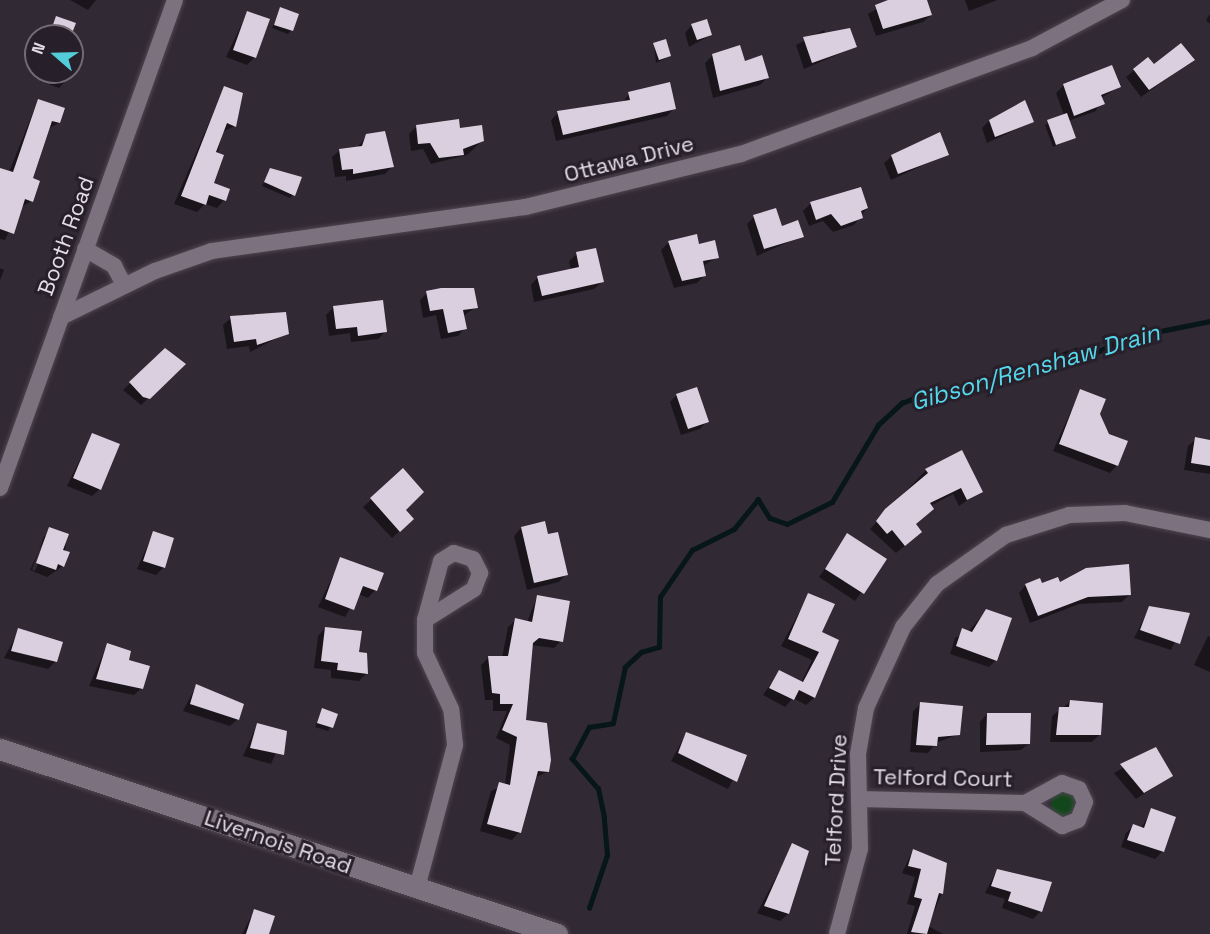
<!DOCTYPE html>
<html>
<head>
<meta charset="utf-8">
<style>
	body { margin:0 }
	#map { position:relative; width:1210px; height:934px; overflow:hidden; background:#312934; font-family:"Space Grotesk",sans-serif }
	div>[style] { position:absolute }
	.green>* { inset:0; background:#12471b }
	.round { border-radius:50% }
	.shadow>* { inset:0; background:#0007 }
	.stream>* { height:4.5px; margin:-2.25px; padding:0 2.25px; transform-origin:2.25px; border-radius:2.25px; background:#061619 }
	.building>* { inset:0; background:#dacfde }
	.roads { filter:drop-shadow(0 0 2px #4e4650) drop-shadow(0 0 2px #4e4650) }
	.minor>* { height:16px; margin:-8px; padding:0 8px; transform-origin:8px; border-radius:8px; background:#7b717f }
	.tertiary>* { height:21px; margin:-10.5px; padding:0 10.5px; transform-origin:10.5px; border-radius:10.5px; background:#7b717f }
	span { translate:-50% -50%; white-space:nowrap; text-align:center; line-height:1.15; -webkit-text-stroke:6px #271f2a; paint-order:stroke }
	.street-label { font-size:22px; color:#e3dee5 }
	.water-label { font-size:24px; color:#55d8eb; font-style:italic }
	.north { position:absolute; left:24px; top:24px; width:60px; height:60px; box-sizing:border-box; background:#271f2a; border:2px solid #726b75; border-radius:50%; rotate:290deg; font-size:16px; font-weight:700; line-height:24px; text-align:center; color:#e3dee5 }
	.north::after { content:''; display:block; margin:auto; width:21px; height:27px; background:#52ccd6; clip-path:polygon(50% 0,100% 100%,50% 72%,0 100%) }
</style>
</head>
<body>
<div id="map">
	<div class="green">
		<div class="round" style="left:1051px;top:792px;width:24px;height:24px"></div>
	</div>
	<div class="shadow">
		<div style="clip-path:polygon(70px 0,96px 0,88px 10px)"></div>
		<div style="clip-path:polygon(892px 0,925px 0,931px 15px,923px 22px,876px 36px,868px 14px)"></div>
		<div style="clip-path:polygon(965px 0,997px 0,969px 11px)"></div>
		<div style="clip-path:polygon(281px 9px,291px 30px,288px 34px,272px 28px)"></div>
		<div style="clip-path:polygon(247px 13px,255px 57px,247px 65px,226px 57px)"></div>
		<div style="clip-path:polygon(1210px 14px,1210px 24px,1206px 20px)"></div>
		<div style="clip-path:polygon(57px 18px,69px 36px,47px 36px)"></div>
		<div style="clip-path:polygon(692px 25px,711px 35px,689px 47px,685px 33px)"></div>
		<div style="clip-path:polygon(824px 30px,827px 37px,855px 47px,804px 69px,796px 45px)"></div>
		<div style="clip-path:polygon(654px 45px,670px 56px,656px 63px)"></div>
		<div style="clip-path:polygon(72px 52px,82px 56px,78px 67px,59px 88px,40px 81px,42px 72px,72px 72px)"></div>
		<div style="clip-path:polygon(712px 56px,744px 63px,768px 77px,760px 85px,713px 98px,705px 63px)"></div>
		<div style="clip-path:polygon(1148px 59px,1154px 66px,1193px 60px,1141px 97px,1126px 77px)"></div>
		<div style="clip-path:polygon(1064px 85px,1119px 87px,1101px 98px,1096px 111px,1068px 121px,1074px 137px,1053px 147px,1045px 125px,1064px 115px,1056px 93px)"></div>
		<div style="clip-path:polygon(224px 88px,235px 126px,222px 132px,212px 184px,224px 200px,217px 208px,205px 204px,197px 212px,174px 204px)"></div>
		<div style="clip-path:polygon(629px 94px,674px 108px,667px 116px,556px 141px,551px 120px,558px 113px,622px 103px)"></div>
		<div style="clip-path:polygon(38px 100px,59px 123px,48px 129px,31px 179px,32px 201px,21px 207px,5px 240px,0 239px,0 169px,9px 172px)"></div>
		<div style="clip-path:polygon(1024px 102px,1032px 122px,987px 143px,982px 128px,990px 120px)"></div>
		<div style="clip-path:polygon(417px 126px,459px 130px,482px 141px,467px 155px,431px 164px,423px 149px,411px 151px,409px 134px)"></div>
		<div style="clip-path:polygon(367px 135px,392px 167px,385px 174px,346px 181px,346px 176px,335px 177px,332px 157px,340px 150px,357px 148px)"></div>
		<div style="clip-path:polygon(947px 154px,891px 180px,884px 163px,892px 156px)"></div>
		<div style="clip-path:polygon(270px 170px,293px 195px,290px 198px,262px 186px)"></div>
		<div style="clip-path:polygon(811px 203px,867px 208px,854px 225px,833px 232px,823px 221px,809px 226px,803px 211px)"></div>
		<div style="clip-path:polygon(754px 217px,781px 227px,802px 236px,757px 256px,747px 224px)"></div>
		<div style="clip-path:polygon(669px 242px,698px 245px,717px 257px,703px 266px,705px 275px,697px 283px,674px 288px,661px 250px)"></div>
		<div style="clip-path:polygon(577px 254px,602px 282px,594px 289px,534px 302px,531px 285px,538px 277px,571px 270px,569px 261px)"></div>
		<div style="clip-path:polygon(0 268px,4px 270px,0 280px)"></div>
		<div style="clip-path:polygon(427px 293px,476px 307px,463px 316px,465px 328px,458px 336px,441px 339px,436px 315px,423px 318px,420px 300px)"></div>
		<div style="clip-path:polygon(334px 307px,385px 332px,378px 339px,351px 342px,350px 333px,329px 336px,326px 315px)"></div>
		<div style="clip-path:polygon(231px 318px,287px 333px,250px 352px,249px 346px,227px 349px,223px 325px)"></div>
		<div style="clip-path:polygon(165px 350px,184px 364px,141px 405px,123px 390px)"></div>
		<div style="clip-path:polygon(1080px 391px,1099px 414px,1117px 465px,1110px 473px,1053px 451px)"></div>
		<div style="clip-path:polygon(677px 395px,707px 421px,700px 429px,681px 435px,670px 402px)"></div>
		<div style="clip-path:polygon(92px 435px,100px 489px,92px 496px,67px 486px)"></div>
		<div style="clip-path:polygon(1196px 439px,1210px 441px,1210px 474px,1184px 470px,1188px 446px)"></div>
		<div style="clip-path:polygon(926px 470px,981px 491px,959px 506px,953px 494px,930px 506px,914px 525px,913px 539px,896px 553px,870px 529px)"></div>
		<div style="clip-path:polygon(403px 471px,404px 527px,392px 538px,363px 507px)"></div>
		<div style="clip-path:polygon(521px 528px,547px 536px,566px 574px,559px 582px,527px 590px,514px 536px)"></div>
		<div style="clip-path:polygon(evenodd,49px 529px,67px 535px,63px 566px,47px 577px,30px 570px,49px 529px,44px 536px,48px 536px,35px 571px,32px 570px,44px 536px)"></div>
		<div style="clip-path:polygon(153px 533px,164px 567px,156px 575px,137px 569px)"></div>
		<div style="clip-path:polygon(848px 535px,885px 559px,855px 601px,819px 577px)"></div>
		<div style="clip-path:polygon(341px 559px,375px 590px,368px 598px,358px 594px,345px 617px,318px 607px)"></div>
		<div style="clip-path:polygon(1059px 584px,1130px 594px,1122px 602px,1079px 604px,1030px 623px,1019px 593px,1026px 585px)"></div>
		<div style="clip-path:polygon(809px 594px,820px 633px,837px 640px,814px 698px,806px 705px,793px 698px,785px 707px,763px 695px,779px 672px,801px 683px,812px 660px,781px 646px)"></div>
		<div style="clip-path:polygon(537px 597px,561px 641px,554px 648px,531px 645px,525px 721px,547px 772px,534px 778px,519px 832px,512px 840px,480px 831px,491px 791px,505px 785px,510px 745px,496px 738px,507px 711px,493px 711px,493px 700px,485px 700px,481px 665px,488px 658px,502px 658px,508px 627px,516px 620px,527px 622px)"></div>
		<div style="clip-path:polygon(1150px 607px,1188px 614px,1171px 650px,1134px 638px)"></div>
		<div style="clip-path:polygon(986px 611px,996px 660px,989px 667px,950px 654px,955px 638px,968px 632px)"></div>
		<div style="clip-path:polygon(325px 628px,358px 653px,366px 674px,359px 681px,331px 678px,331px 670px,314px 668px,318px 636px)"></div>
		<div style="clip-path:polygon(19px 630px,55px 662px,48px 669px,4px 658px)"></div>
		<div style="clip-path:polygon(1208px 636px,1210px 637px,1210px 672px,1194px 665px)"></div>
		<div style="clip-path:polygon(107px 645px,127px 660px,142px 688px,134px 695px,89px 686px)"></div>
		<div style="clip-path:polygon(196px 686px,238px 719px,230px 726px,183px 711px)"></div>
		<div style="clip-path:polygon(1070px 702px,1099px 735px,1092px 742px,1050px 742px,1052px 716px)"></div>
		<div style="clip-path:polygon(921px 704px,959px 734px,936px 743px,928px 753px,910px 752px,913px 711px)"></div>
		<div style="clip-path:polygon(323px 710px,336px 715px,328px 731px,315px 727px)"></div>
		<div style="clip-path:polygon(987px 714px,1029px 743px,1021px 750px,980px 752px,980px 722px)"></div>
		<div style="clip-path:polygon(257px 724px,285px 732px,271px 764px,243px 756px)"></div>
		<div style="clip-path:polygon(686px 734px,745px 756px,728px 789px,671px 761px)"></div>
		<div style="clip-path:polygon(1156px 749px,1171px 776px,1136px 799px,1114px 773px)"></div>
		<div style="clip-path:polygon(1152px 810px,1163px 851px,1155px 859px,1121px 847px,1126px 833px,1133px 826px,1141px 828px)"></div>
		<div style="clip-path:polygon(793px 845px,788px 914px,780px 921px,757px 913px)"></div>
		<div style="clip-path:polygon(913px 850px,942px 893px,928px 926px,943px 934px,907px 934px,915px 906px,907px 904px,915px 877px,902px 873px)"></div>
		<div style="clip-path:polygon(997px 870px,1041px 911px,1033px 919px,1002px 908px,1005px 899px,985px 893px)"></div>
		<div style="clip-path:polygon(254px 911px,267px 934px,242px 934px)"></div>
	</div>
	<div class="stream">
		<div style="left:589px;top:908px;width:56px;rotate:-71.2deg"></div>
		<div style="left:607px;top:855px;width:38px;rotate:-95deg"></div>
		<div style="left:604px;top:817px;width:29px;rotate:-102deg"></div>
		<div style="left:598px;top:789px;width:40px;rotate:-131deg"></div>
		<div style="left:572px;top:759px;width:36px;rotate:-62deg"></div>
		<div style="left:589px;top:727px;width:24px;rotate:-9deg"></div>
		<div style="left:613px;top:723px;width:57px;rotate:-77.9deg"></div>
		<div style="left:625px;top:667px;width:22px;rotate:-43deg"></div>
		<div style="left:641px;top:652px;width:19px;rotate:-16deg"></div>
		<div style="left:659px;top:647px;width:50px;rotate:-88.9deg"></div>
		<div style="left:660px;top:597px;width:57px;rotate:-55.8deg"></div>
		<div style="left:692px;top:550px;width:47px;rotate:-26.6deg"></div>
		<div style="left:734px;top:529px;width:38px;rotate:-51deg"></div>
		<div style="left:758px;top:499px;width:22px;rotate:58deg"></div>
		<div style="left:770px;top:518px;width:18px;rotate:19deg"></div>
		<div style="left:787px;top:524px;width:50px;rotate:-26.1deg"></div>
		<div style="left:832px;top:502px;width:90px;rotate:-59.1deg"></div>
		<div style="left:878px;top:425px;width:33px;rotate:-43deg"></div>
		<div style="left:902px;top:403px;width:29px;rotate:-22deg"></div>
		<div style="left:929px;top:392px;width:22px;rotate:5deg"></div>
		<div style="left:951px;top:394px;width:132px;rotate:-19.5deg"></div>
		<div style="left:1075px;top:350px;width:20px;rotate:9deg"></div>
		<div style="left:1095px;top:353px;width:34px;rotate:-26deg"></div>
		<div style="left:1126px;top:338px;width:86px;rotate:-11.4deg"></div>
	</div>
	<div class="building">
		<div style="clip-path:polygon(888px 0,927px 0,932px 15px,883px 29px,875px 5px)"></div>
		<div style="clip-path:polygon(280px 7px,299px 14px,293px 31px,274px 25px)"></div>
		<div style="clip-path:polygon(247px 11px,270px 19px,256px 58px,233px 50px)"></div>
		<div style="clip-path:polygon(56px 16px,76px 23px,71px 36px,49px 36px)"></div>
		<div style="clip-path:polygon(707px 19px,712px 35px,697px 40px,691px 24px)"></div>
		<div style="clip-path:polygon(850px 28px,857px 47px,812px 63px,803px 37px)"></div>
		<div style="clip-path:polygon(666px 39px,671px 56px,659px 60px,653px 43px)"></div>
		<div style="clip-path:polygon(1181px 43px,1195px 60px,1149px 90px,1133px 69px,1148px 57px,1154px 64px)"></div>
		<div style="clip-path:polygon(740px 45px,745px 61px,762px 55px,769px 78px,720px 91px,712px 54px)"></div>
		<div style="clip-path:polygon(1112px 65px,1121px 87px,1101px 95px,1105px 104px,1074px 116px,1063px 84px)"></div>
		<div style="clip-path:polygon(670px 82px,676px 109px,563px 135px,557px 111px,630px 100px,628px 92px)"></div>
		<div style="clip-path:polygon(224px 86px,243px 93px,236px 127px,227px 123px,216px 152px,224px 155px,214px 183px,230px 189px,226px 201px,209px 195px,206px 205px,181px 196px)"></div>
		<div style="clip-path:polygon(38px 99px,65px 108px,60px 123px,52px 121px,33px 178px,40px 181px,33px 202px,25px 199px,14px 234px,0 229px,0 168px,13px 172px)"></div>
		<div style="clip-path:polygon(1025px 100px,1034px 122px,995px 137px,989px 120px)"></div>
		<div style="clip-path:polygon(1067px 113px,1076px 138px,1056px 145px,1047px 120px)"></div>
		<div style="clip-path:polygon(459px 119px,460px 128px,482px 125px,484px 141px,463px 149px,464px 155px,439px 158px,430px 143px,418px 144px,416px 125px)"></div>
		<div style="clip-path:polygon(385px 131px,394px 167px,353px 174px,353px 169px,342px 170px,339px 149px,362px 146px,366px 134px)"></div>
		<div style="clip-path:polygon(940px 132px,949px 155px,898px 174px,891px 155px)"></div>
		<div style="clip-path:polygon(270px 168px,302px 177px,295px 196px,264px 182px)"></div>
		<div style="clip-path:polygon(861px 187px,868px 208px,861px 211px,863px 218px,841px 226px,831px 214px,816px 220px,810px 202px)"></div>
		<div style="clip-path:polygon(776px 208px,782px 226px,798px 220px,804px 237px,764px 249px,753px 215px)"></div>
		<div style="clip-path:polygon(697px 234px,699px 244px,715px 240px,719px 258px,703px 261px,706px 276px,682px 281px,668px 241px)"></div>
		<div style="clip-path:polygon(596px 248px,604px 282px,542px 296px,537px 276px,579px 267px,576px 252px)"></div>
		<div style="clip-path:polygon(441px 288px,474px 288px,478px 308px,463px 310px,467px 329px,448px 333px,443px 309px,430px 311px,426px 291px)"></div>
		<div style="clip-path:polygon(383px 300px,387px 332px,358px 336px,357px 327px,336px 329px,333px 306px)"></div>
		<div style="clip-path:polygon(286px 312px,289px 334px,257px 345px,256px 339px,234px 342px,230px 316px)"></div>
		<div style="clip-path:polygon(165px 348px,186px 364px,150px 399px,143px 397px,129px 382px)"></div>
		<div style="clip-path:polygon(697px 387px,709px 422px,688px 429px,676px 394px)"></div>
		<div style="clip-path:polygon(1080px 389px,1106px 399px,1100px 414px,1109px 434px,1128px 441px,1118px 466px,1059px 444px)"></div>
		<div style="clip-path:polygon(92px 433px,120px 444px,101px 490px,73px 478px)"></div>
		<div style="clip-path:polygon(1195px 437px,1210px 440px,1210px 466px,1191px 463px)"></div>
		<div style="clip-path:polygon(962px 450px,983px 492px,967px 500px,961px 488px,930px 503px,934px 509px,916px 524px,922px 532px,905px 546px,892px 530px,887px 534px,876px 521px,885px 509px,928px 473px,925px 469px)"></div>
		<div style="clip-path:polygon(403px 468px,424px 492px,406px 510px,414px 519px,400px 532px,370px 498px)"></div>
		<div style="clip-path:polygon(545px 521px,548px 534px,558px 532px,568px 575px,534px 583px,521px 527px)"></div>
		<div style="clip-path:polygon(49px 527px,69px 534px,63px 550px,70px 552px,64px 567px,58px 564px,56px 570px,36px 563px)"></div>
		<div style="clip-path:polygon(153px 531px,174px 538px,165px 568px,143px 561px)"></div>
		<div style="clip-path:polygon(847px 533px,887px 559px,864px 594px,825px 569px)"></div>
		<div style="clip-path:polygon(340px 557px,384px 573px,377px 591px,363px 586px,354px 610px,325px 599px)"></div>
		<div style="clip-path:polygon(1129px 564px,1131px 595px,1088px 597px,1038px 616px,1025px 584px,1040px 578px,1042px 583px,1058px 577px,1060px 582px,1086px 568px)"></div>
		<div style="clip-path:polygon(808px 593px,835px 604px,822px 632px,839px 640px,815px 698px,799px 690px,794px 700px,769px 688px,779px 670px,803px 682px,819px 652px,788px 639px)"></div>
		<div style="clip-path:polygon(537px 595px,570px 601px,563px 642px,539px 638px,533px 643px,526px 720px,547px 723px,551px 760px,549px 772px,538px 771px,521px 833px,487px 824px,499px 782px,510px 785px,517px 737px,502px 730px,513px 704px,500px 704px,500px 694px,492px 693px,488px 656px,508px 656px,515px 618px,532px 622px)"></div>
		<div style="clip-path:polygon(1149px 606px,1190px 613px,1180px 644px,1140px 630px)"></div>
		<div style="clip-path:polygon(986px 609px,1012px 618px,997px 661px,956px 646px,962px 628px,972px 632px)"></div>
		<div style="clip-path:polygon(325px 627px,362px 631px,359px 652px,367px 653px,368px 674px,337px 670px,338px 663px,321px 661px)"></div>
		<div style="clip-path:polygon(18px 628px,63px 642px,57px 662px,11px 651px)"></div>
		<div style="clip-path:polygon(107px 643px,131px 651px,129px 660px,150px 666px,143px 689px,96px 679px)"></div>
		<div style="clip-path:polygon(196px 684px,244px 704px,239px 720px,190px 704px)"></div>
		<div style="clip-path:polygon(1070px 700px,1103px 703px,1101px 735px,1056px 735px,1059px 707px,1069px 707px)"></div>
		<div style="clip-path:polygon(920px 702px,963px 706px,960px 735px,938px 737px,937px 746px,916px 745px)"></div>
		<div style="clip-path:polygon(322px 708px,338px 714px,333px 728px,317px 723px)"></div>
		<div style="clip-path:polygon(987px 713px,1031px 713px,1030px 744px,986px 745px)"></div>
		<div style="clip-path:polygon(257px 723px,287px 731px,284px 755px,250px 748px)"></div>
		<div style="clip-path:polygon(686px 732px,747px 755px,737px 782px,678px 753px)"></div>
		<div style="clip-path:polygon(1156px 747px,1173px 776px,1144px 793px,1120px 764px)"></div>
		<div style="clip-path:polygon(1151px 808px,1176px 817px,1164px 852px,1127px 840px,1133px 824px,1144px 828px)"></div>
		<div style="clip-path:polygon(792px 843px,809px 851px,789px 914px,764px 906px)"></div>
		<div style="clip-path:polygon(913px 849px,947px 863px,943px 894px,939px 893px,927px 934px,911px 932px,922px 899px,914px 897px,921px 869px,908px 866px)"></div>
		<div style="clip-path:polygon(997px 869px,1052px 882px,1042px 912px,1008px 901px,1011px 892px,991px 886px)"></div>
		<div style="clip-path:polygon(254px 909px,275px 916px,269px 934px,246px 934px)"></div>
	</div>
	<div class="roads">
		<div class="minor">
			<div style="left:85px;top:249px;width:34px;rotate:30deg"></div>
			<div style="left:114px;top:266px;width:21px;rotate:62deg"></div>
			<div style="left:61px;top:317px;width:105px;rotate:-26.1deg"></div>
			<div style="left:155px;top:271px;width:60px;rotate:-19.3deg"></div>
			<div style="left:212px;top:251px;width:316px;rotate:-8deg"></div>
			<div style="left:525px;top:207px;width:222px;rotate:-13.8deg"></div>
			<div style="left:741px;top:154px;width:310px;rotate:-20deg"></div>
			<div style="left:1032px;top:48px;width:102px;rotate:-28.1deg"></div>
			<div style="left:0;top:488px;width:518px;rotate:-70.27deg"></div>
			<div style="left:859px;top:799px;width:166px;rotate:1.4deg"></div>
			<div style="left:1025px;top:803px;width:44px;rotate:31.9deg"></div>
			<div style="left:1062px;top:826px;width:17px;rotate:-21deg"></div>
			<div style="left:1078px;top:820px;width:19px;rotate:-69deg"></div>
			<div style="left:1085px;top:802px;width:14px;rotate:-115deg"></div>
			<div style="left:1079px;top:789px;width:18px;rotate:-161deg"></div>
			<div style="left:1062px;top:783px;width:42px;rotate:151.6deg"></div>
			<div style="left:417px;top:888px;width:148px;rotate:-75.1deg"></div>
			<div style="left:455px;top:745px;width:36px;rotate:-96deg"></div>
			<div style="left:451px;top:709px;width:62px;rotate:-114.9deg"></div>
			<div style="left:425px;top:653px;width:33px;rotate:-90deg"></div>
			<div style="left:425px;top:620px;width:61px;rotate:-74.8deg"></div>
			<div style="left:441px;top:561px;width:15px;rotate:-32deg"></div>
			<div style="left:454px;top:553px;width:20px;rotate:18deg"></div>
			<div style="left:473px;top:559px;width:16px;rotate:63deg"></div>
			<div style="left:480px;top:573px;width:17px;rotate:111deg"></div>
			<div style="left:474px;top:589px;width:58px;rotate:147.7deg"></div>
			<div style="left:837px;top:934px;width:88px;rotate:-74.9deg"></div>
			<div style="left:860px;top:849px;width:95px;rotate:-91.2deg"></div>
			<div style="left:858px;top:754px;width:47px;rotate:-80.1deg"></div>
			<div style="left:866px;top:708px;width:89px;rotate:-65.4deg"></div>
			<div style="left:903px;top:627px;width:55px;rotate:-51.7deg"></div>
			<div style="left:937px;top:584px;width:85px;rotate:-35.4deg"></div>
			<div style="left:1006px;top:535px;width:66px;rotate:-17.6deg"></div>
			<div style="left:1069px;top:515px;width:56px;rotate:-2deg"></div>
			<div style="left:1125px;top:513px;width:87px;rotate:11.3deg"></div>
		</div>
		<div class="tertiary">
			<div style="left:0;top:749px;width:587px;rotate:18.37deg"></div>
		</div>
	</div>
	<div class="street-label">
		<span style="left:629px;top:159px;rotate:-14deg">Ottawa Drive</span>
		<span style="left:66px;top:236px;rotate:-70deg">Booth Road</span>
		<span style="left:943px;top:778px;rotate:1deg">Telford Court</span>
		<span style="left:836px;top:800px;rotate:-87deg">Telford Drive</span>
		<span style="left:278px;top:842px;rotate:19deg">Livernois Road</span>
	</div>
	<div class="water-label">
		<span style="left:1035px;top:367px;rotate:-16deg">Gibson/Renshaw Drain</span>
	</div>
	<div class="north">N</div>
</div>
</body>
</html>
